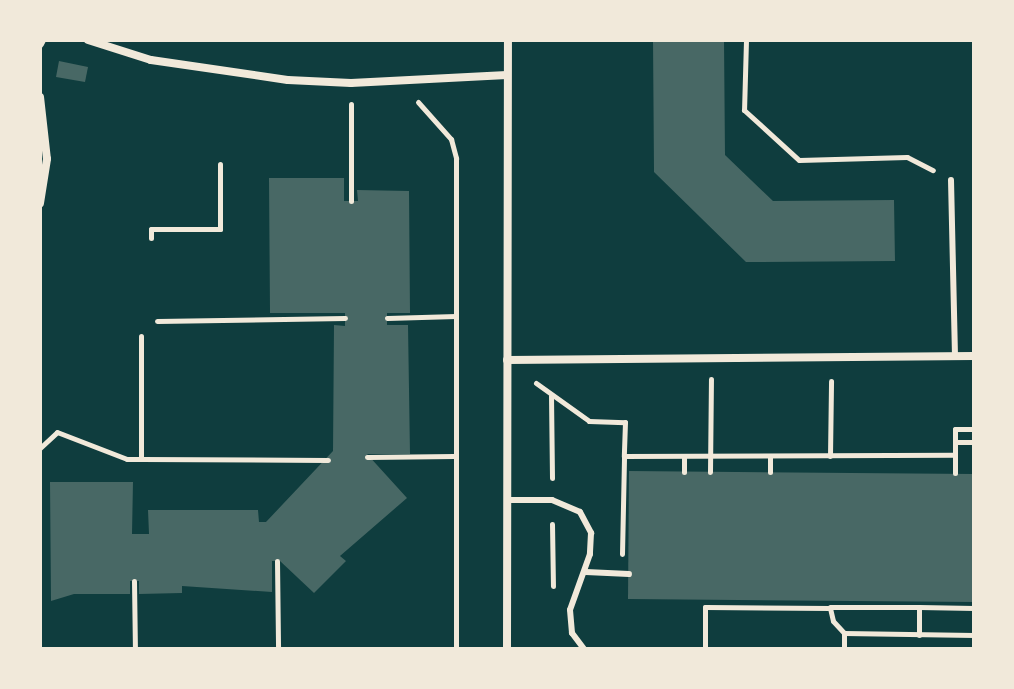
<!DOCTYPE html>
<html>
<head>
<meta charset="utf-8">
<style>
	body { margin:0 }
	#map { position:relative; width:1014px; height:689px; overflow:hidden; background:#0f3d3e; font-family:Mulish,sans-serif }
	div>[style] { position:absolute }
	.building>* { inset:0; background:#486865 }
	.path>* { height:5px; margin:-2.5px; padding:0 2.5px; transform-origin:2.5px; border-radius:2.5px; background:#f1e9da }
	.service>* { height:6px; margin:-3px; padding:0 3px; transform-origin:3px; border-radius:3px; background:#f1e9da }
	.minor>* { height:8px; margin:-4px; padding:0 4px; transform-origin:4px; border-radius:4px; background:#f1e9da }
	span { translate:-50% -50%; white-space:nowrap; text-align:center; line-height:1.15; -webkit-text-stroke:8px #f1e9da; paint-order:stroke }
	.frame { position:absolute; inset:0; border:42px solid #f1e9da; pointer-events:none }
</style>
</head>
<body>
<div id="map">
	<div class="building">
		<div style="clip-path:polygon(653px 40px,724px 40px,725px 155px,773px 201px,894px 200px,895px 261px,746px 262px,654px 172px)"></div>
		<div style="clip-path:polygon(59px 61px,88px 67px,85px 82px,56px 77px)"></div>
		<div style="clip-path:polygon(269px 178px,344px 178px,344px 201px,358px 201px,357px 190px,409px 191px,410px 313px,387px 313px,387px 325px,408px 325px,410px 454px,367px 454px,407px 498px,340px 556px,346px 561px,314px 593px,280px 561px,272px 561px,272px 592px,182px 586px,182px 593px,139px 594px,139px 581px,130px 581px,130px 594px,74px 594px,51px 601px,50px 482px,133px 482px,132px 534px,149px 534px,148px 510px,258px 510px,259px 522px,266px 522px,333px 451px,334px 325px,345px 326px,345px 313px,270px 313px)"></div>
		<div style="clip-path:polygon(629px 471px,974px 474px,974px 602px,628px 599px)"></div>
	</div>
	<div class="path">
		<div style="left:746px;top:40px;width:70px;rotate:91.6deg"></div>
		<div style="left:744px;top:110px;width:74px;rotate:42.3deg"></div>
		<div style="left:799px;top:160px;width:108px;rotate:-1.6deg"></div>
		<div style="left:907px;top:157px;width:29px;rotate:27deg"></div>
		<div style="left:418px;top:102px;width:50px;rotate:48.3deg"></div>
		<div style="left:451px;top:139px;width:20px;rotate:75deg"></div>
		<div style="left:456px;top:158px;width:491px;rotate:90deg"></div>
		<div style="left:351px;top:104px;width:97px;rotate:90deg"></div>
		<div style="left:151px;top:238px;width:9px;rotate:-90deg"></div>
		<div style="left:151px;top:229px;width:69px"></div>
		<div style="left:220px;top:229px;width:65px;rotate:-90deg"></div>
		<div style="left:387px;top:318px;width:69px;rotate:-1.7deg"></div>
		<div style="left:157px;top:321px;width:188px;rotate:-0.9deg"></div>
		<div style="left:141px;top:336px;width:123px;rotate:90deg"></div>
		<div style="left:141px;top:459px;width:187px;rotate:0.3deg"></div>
		<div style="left:536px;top:383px;width:65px;rotate:35.6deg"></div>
		<div style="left:589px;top:421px;width:36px;rotate:2deg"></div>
		<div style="left:625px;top:422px;width:34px;rotate:92deg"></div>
		<div style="left:624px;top:456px;width:331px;rotate:-0.2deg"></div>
		<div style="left:955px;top:455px;width:26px;rotate:-90deg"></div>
		<div style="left:955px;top:429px;width:19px"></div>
		<div style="left:551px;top:396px;width:82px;rotate:89.3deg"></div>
		<div style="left:955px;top:442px;width:19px"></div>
		<div style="left:40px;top:448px;width:23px;rotate:-43deg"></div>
		<div style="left:57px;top:432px;width:75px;rotate:21.1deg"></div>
		<div style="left:127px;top:459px;width:14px"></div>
		<div style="left:955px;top:455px;width:18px;rotate:90deg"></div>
		<div style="left:684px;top:456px;width:16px;rotate:90deg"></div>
		<div style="left:770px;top:456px;width:16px;rotate:90deg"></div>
		<div style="left:830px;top:456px;width:75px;rotate:-89.2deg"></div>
		<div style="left:367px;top:457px;width:87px;rotate:-0.7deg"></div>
		<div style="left:710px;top:472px;width:93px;rotate:-89.4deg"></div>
		<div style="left:552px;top:524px;width:62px;rotate:89.1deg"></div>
		<div style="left:622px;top:554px;width:98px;rotate:-88.8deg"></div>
		<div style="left:277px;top:561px;width:88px;rotate:89.3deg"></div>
		<div style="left:134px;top:581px;width:68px;rotate:89.2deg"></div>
		<div style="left:830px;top:607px;width:89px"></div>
		<div style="left:919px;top:635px;width:28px;rotate:-90deg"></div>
		<div style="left:919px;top:607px;width:55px;rotate:1deg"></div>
		<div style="left:705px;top:649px;width:42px;rotate:-90deg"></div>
		<div style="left:705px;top:607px;width:125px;rotate:0.5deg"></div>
		<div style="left:830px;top:608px;width:13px;rotate:77deg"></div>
		<div style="left:833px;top:621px;width:16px;rotate:47deg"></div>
		<div style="left:844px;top:633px;width:130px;rotate:0.9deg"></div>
		<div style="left:844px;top:649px;width:16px;rotate:-90deg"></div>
	</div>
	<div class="service">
		<div style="left:951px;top:180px;width:176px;rotate:88.7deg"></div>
		<div style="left:507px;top:500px;width:45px"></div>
		<div style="left:552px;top:500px;width:30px;rotate:23deg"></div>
		<div style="left:580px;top:512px;width:24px;rotate:62deg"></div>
		<div style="left:591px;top:533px;width:21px;rotate:93deg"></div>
		<div style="left:590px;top:554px;width:59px;rotate:109.7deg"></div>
		<div style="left:570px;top:610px;width:23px;rotate:85deg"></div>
		<div style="left:572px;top:633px;width:20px;rotate:53deg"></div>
		<div style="left:586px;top:572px;width:43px;rotate:2.7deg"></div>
	</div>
	<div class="minor">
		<div style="left:88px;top:40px;width:66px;rotate:17.6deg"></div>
		<div style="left:151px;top:60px;width:138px;rotate:8.3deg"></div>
		<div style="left:288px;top:80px;width:63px;rotate:2.7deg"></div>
		<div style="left:351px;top:83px;width:156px;rotate:-2.9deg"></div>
		<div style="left:40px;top:44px;width:4px;rotate:-63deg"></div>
		<div style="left:40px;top:97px;width:62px;rotate:83.6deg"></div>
		<div style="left:47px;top:159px;width:45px;rotate:99deg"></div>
		<div style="left:507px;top:360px;width:467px;rotate:-0.5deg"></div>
		<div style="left:507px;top:649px;width:609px;rotate:-89.91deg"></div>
	</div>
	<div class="frame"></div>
</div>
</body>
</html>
